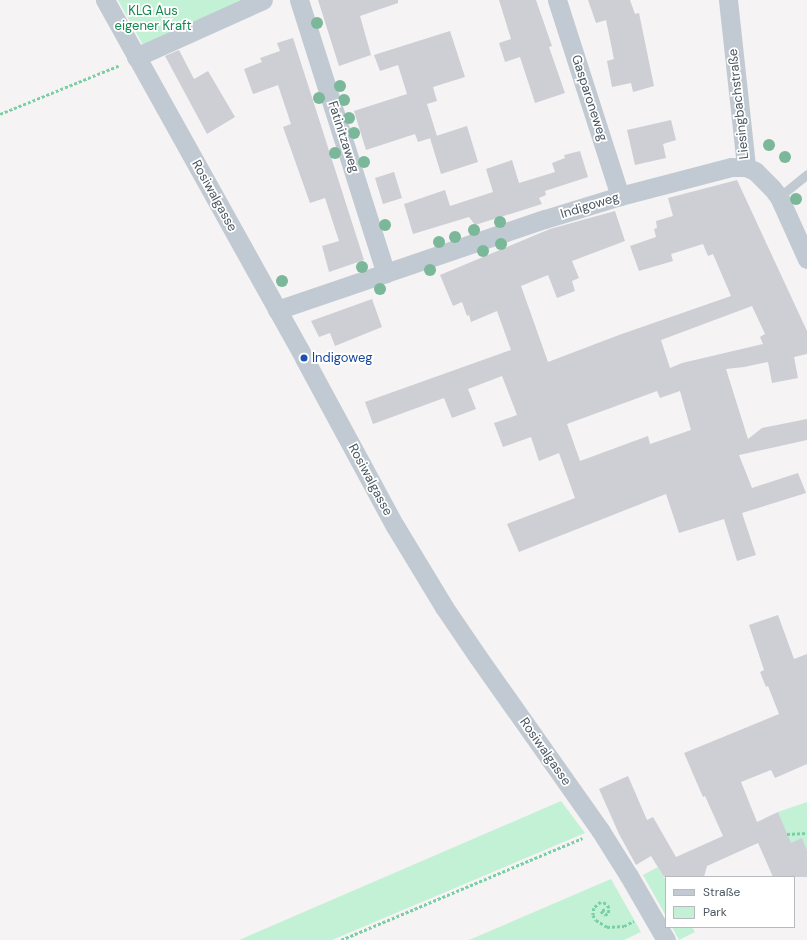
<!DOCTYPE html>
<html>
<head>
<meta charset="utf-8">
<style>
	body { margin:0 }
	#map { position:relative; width:807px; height:940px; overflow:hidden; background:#f5f3f3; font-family:"DM Sans",sans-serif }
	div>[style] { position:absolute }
	.green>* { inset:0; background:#c3f1d5 }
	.building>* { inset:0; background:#cdcfd5 }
	.path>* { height:2.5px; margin-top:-1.25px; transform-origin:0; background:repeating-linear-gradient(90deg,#7ad0a6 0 3px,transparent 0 5px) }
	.service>* { height:9px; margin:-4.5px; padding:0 4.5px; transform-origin:4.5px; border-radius:4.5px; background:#c1cad2 }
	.minor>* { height:19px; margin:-9.5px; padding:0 9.5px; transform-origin:9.5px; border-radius:9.5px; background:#c1cad2 }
	.trees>* { width:12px; height:12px; margin:-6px; border-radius:50%; background:#7bb799 }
	.dots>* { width:11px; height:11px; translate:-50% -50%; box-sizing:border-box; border:2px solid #fff; border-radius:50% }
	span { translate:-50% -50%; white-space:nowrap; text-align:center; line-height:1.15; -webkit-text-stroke:3.5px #fff; paint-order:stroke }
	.park-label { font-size:13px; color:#17864f }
	.street-label { font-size:13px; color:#4a5661 }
	.transit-label { font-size:13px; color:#164399 }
	.left { translate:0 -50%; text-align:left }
	.legend { position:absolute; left:665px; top:876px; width:130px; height:52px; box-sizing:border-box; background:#fff; border:1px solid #b7bbc0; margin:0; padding:5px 7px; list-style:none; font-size:12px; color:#4a5661 }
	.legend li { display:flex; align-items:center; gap:8px; height:20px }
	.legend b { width:20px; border:1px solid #b7bbc0 }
</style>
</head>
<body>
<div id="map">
	<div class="green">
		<div style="clip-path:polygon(118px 0,245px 0,143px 45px)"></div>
		<div style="clip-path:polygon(561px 801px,585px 833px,332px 940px,239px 940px)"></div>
		<div style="clip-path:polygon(807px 802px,807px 850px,802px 839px,790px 844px,778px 812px)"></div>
		<div style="clip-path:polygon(658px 867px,666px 881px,666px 916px,643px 875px)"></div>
		<div style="clip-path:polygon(611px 879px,641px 932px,624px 940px,469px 940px)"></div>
		<div style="clip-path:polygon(672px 927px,692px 927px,695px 932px,679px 940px)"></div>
	</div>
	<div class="building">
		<div style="clip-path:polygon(318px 0,398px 0,398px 3px,360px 16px,371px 55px,339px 66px)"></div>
		<div style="clip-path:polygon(499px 0,536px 0,552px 46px,549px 47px,565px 93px,535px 103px,520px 57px,505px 62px,499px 43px,511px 39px)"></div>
		<div style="clip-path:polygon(588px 0,630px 0,635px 14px,639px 13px,654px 86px,633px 92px,631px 83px,612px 87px,607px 61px,614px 59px,606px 20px,596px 23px)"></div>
		<div style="clip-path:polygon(450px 31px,465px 77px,433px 87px,437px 101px,427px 104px,437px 136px,418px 142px,415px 134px,366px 150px,354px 111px,407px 94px,398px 65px,380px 71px,374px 55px)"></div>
		<div style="clip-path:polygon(293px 38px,364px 260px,329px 272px,322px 246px,339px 241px,325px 198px,310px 203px,283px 127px,291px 124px,278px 85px,253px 94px,244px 69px,262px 62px,260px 58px,280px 51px,277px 43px)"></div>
		<div style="clip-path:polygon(179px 50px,194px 79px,208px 71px,235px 117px,207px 134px,165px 56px)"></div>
		<div style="clip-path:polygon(671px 120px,676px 140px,663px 144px,666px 158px,635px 165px,627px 130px)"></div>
		<div style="clip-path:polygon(467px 126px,478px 162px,441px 174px,430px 138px)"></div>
		<div style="clip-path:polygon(580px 151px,588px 177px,545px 191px,546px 195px,539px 198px,542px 204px,475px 225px,469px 217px,413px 234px,404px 204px,445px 190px,450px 206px,493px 192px,486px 169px,512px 160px,519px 183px,555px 172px,552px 163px,565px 158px,564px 155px)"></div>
		<div style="clip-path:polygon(394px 172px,402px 198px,383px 204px,375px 178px)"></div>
		<div style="clip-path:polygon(evenodd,737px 180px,807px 331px,807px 354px,794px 357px,798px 378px,772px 383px,768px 362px,744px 367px,726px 369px,748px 439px,762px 428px,807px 419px,807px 440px,739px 455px,752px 488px,798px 473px,806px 493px,742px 513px,756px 555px,737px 561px,724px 519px,679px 533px,666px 494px,519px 552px,507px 524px,575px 498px,559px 453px,539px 461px,531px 437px,503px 447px,494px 423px,517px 415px,502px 376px,468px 389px,476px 409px,452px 418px,444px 398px,373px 424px,365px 402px,511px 350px,497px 311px,471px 322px,469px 315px,467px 316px,462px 302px,453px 306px,440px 275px,550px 229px,615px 211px,625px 241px,572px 261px,579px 278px,572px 281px,575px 291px,557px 298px,548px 275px,521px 286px,548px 362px,619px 335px,731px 296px,713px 254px,708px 256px,703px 244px,671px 254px,673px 261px,639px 271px,630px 246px,656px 237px,654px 229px,657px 228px,656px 221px,673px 216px,668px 198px,737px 180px,752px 306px,765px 334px,760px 337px,763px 344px,682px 363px,670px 368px,661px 340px,752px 306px,737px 180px,657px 391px,660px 398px,680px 391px,691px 430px,650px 444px,648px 436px,580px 461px,567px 424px,657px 391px)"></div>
		<div style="clip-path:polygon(372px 299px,382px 327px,335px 346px,330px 333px,319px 337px,311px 321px)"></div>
		<div style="clip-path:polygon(778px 615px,794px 659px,807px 654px,807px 764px,775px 778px,771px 770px,741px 782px,757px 822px,778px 812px,791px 843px,802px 838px,807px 850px,807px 877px,773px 877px,758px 843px,707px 866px,704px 877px,664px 877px,651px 856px,636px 865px,619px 834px,599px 789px,628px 776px,647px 820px,653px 817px,676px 857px,723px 836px,705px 796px,703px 797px,684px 753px,779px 714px,768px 686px,766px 687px,760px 672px,764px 670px,749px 625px)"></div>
	</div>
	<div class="path">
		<div style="left:0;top:114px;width:130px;rotate:-22.2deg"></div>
		<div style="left:787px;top:834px;width:20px;rotate:-3deg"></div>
		<div style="left:605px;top:910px;width:4px;rotate:166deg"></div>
		<div style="left:601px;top:911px;width:6px;rotate:45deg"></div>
		<div style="left:605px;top:915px;width:4px;rotate:-34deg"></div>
		<div style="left:608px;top:913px;width:5px;rotate:-79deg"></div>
		<div style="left:609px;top:908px;width:5px;rotate:-127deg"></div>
		<div style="left:606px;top:904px;width:5px;rotate:-158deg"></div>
		<div style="left:601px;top:902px;width:9px;rotate:139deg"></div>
		<div style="left:594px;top:908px;width:7px;rotate:98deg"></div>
		<div style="left:593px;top:915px;width:6px;rotate:59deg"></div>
		<div style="left:596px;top:920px;width:13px;rotate:32deg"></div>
		<div style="left:607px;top:927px;width:17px;rotate:-3deg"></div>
		<div style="left:624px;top:926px;width:11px;rotate:-27deg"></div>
		<div style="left:341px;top:940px;width:262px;rotate:-22.9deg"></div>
	</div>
	<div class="service">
		<div style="left:779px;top:197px;width:36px;rotate:-39deg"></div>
	</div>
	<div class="minor">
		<div style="left:105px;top:0;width:410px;rotate:60.9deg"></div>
		<div style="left:304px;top:358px;width:191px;rotate:61.6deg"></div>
		<div style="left:395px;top:526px;width:95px;rotate:58.8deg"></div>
		<div style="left:444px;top:607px;width:60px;rotate:55.8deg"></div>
		<div style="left:478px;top:657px;width:212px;rotate:54.8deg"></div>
		<div style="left:600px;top:830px;width:54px;rotate:57.8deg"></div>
		<div style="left:629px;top:876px;width:74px;rotate:60deg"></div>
		<div style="left:299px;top:0;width:287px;rotate:72.4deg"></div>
		<div style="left:557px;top:0;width:206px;rotate:72.2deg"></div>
		<div style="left:728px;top:0;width:168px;rotate:83.8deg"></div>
		<div style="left:136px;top:57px;width:139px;rotate:-24.2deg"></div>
		<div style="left:277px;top:310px;width:283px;rotate:-18.8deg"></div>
		<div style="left:545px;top:219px;width:78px;rotate:-17deg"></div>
		<div style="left:620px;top:196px;width:115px;rotate:-14.6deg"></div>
		<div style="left:731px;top:167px;width:15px"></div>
		<div style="left:746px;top:167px;width:10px;rotate:24deg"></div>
		<div style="left:755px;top:171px;width:24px;rotate:45deg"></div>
		<div style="left:772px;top:188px;width:11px;rotate:52deg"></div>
		<div style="left:779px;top:197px;width:68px;rotate:65.7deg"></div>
	</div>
	<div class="trees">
		<div style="left:317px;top:23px"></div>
		<div style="left:340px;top:86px"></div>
		<div style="left:319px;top:98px"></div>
		<div style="left:344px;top:100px"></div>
		<div style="left:349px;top:118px"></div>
		<div style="left:354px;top:133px"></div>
		<div style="left:769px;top:145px"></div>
		<div style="left:335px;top:153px"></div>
		<div style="left:785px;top:157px"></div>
		<div style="left:364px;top:162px"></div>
		<div style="left:796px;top:199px"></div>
		<div style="left:500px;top:222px"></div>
		<div style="left:385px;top:225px"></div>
		<div style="left:474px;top:230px"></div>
		<div style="left:455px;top:237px"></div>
		<div style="left:439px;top:242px"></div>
		<div style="left:501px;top:244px"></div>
		<div style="left:483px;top:251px"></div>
		<div style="left:362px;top:267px"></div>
		<div style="left:430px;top:270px"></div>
		<div style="left:282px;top:281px"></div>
		<div style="left:380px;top:289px"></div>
	</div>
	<div class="dots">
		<div style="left:304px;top:358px;background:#1a4fb4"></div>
	</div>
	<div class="park-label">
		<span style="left:153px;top:19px">KLG Aus<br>eigener Kraft</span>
	</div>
	<div class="street-label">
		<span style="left:589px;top:98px;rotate:72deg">Gasparoneweg</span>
		<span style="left:739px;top:104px;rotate:-96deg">Liesingbachstraße</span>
		<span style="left:343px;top:137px;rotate:72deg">Fatinitzaweg</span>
		<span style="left:214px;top:196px;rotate:61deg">Rosiwalgasse</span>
		<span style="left:590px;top:206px;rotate:-17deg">Indigoweg</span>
		<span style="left:370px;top:480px;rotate:62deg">Rosiwalgasse</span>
		<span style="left:545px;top:752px;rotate:55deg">Rosiwalgasse</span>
	</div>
	<div class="transit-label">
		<span class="left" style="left:312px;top:358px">Indigoweg</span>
	</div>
	<ul class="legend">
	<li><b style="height:5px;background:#c1cad2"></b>Straße</li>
	<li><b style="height:11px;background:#c3f1d5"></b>Park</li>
	</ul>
</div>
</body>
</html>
